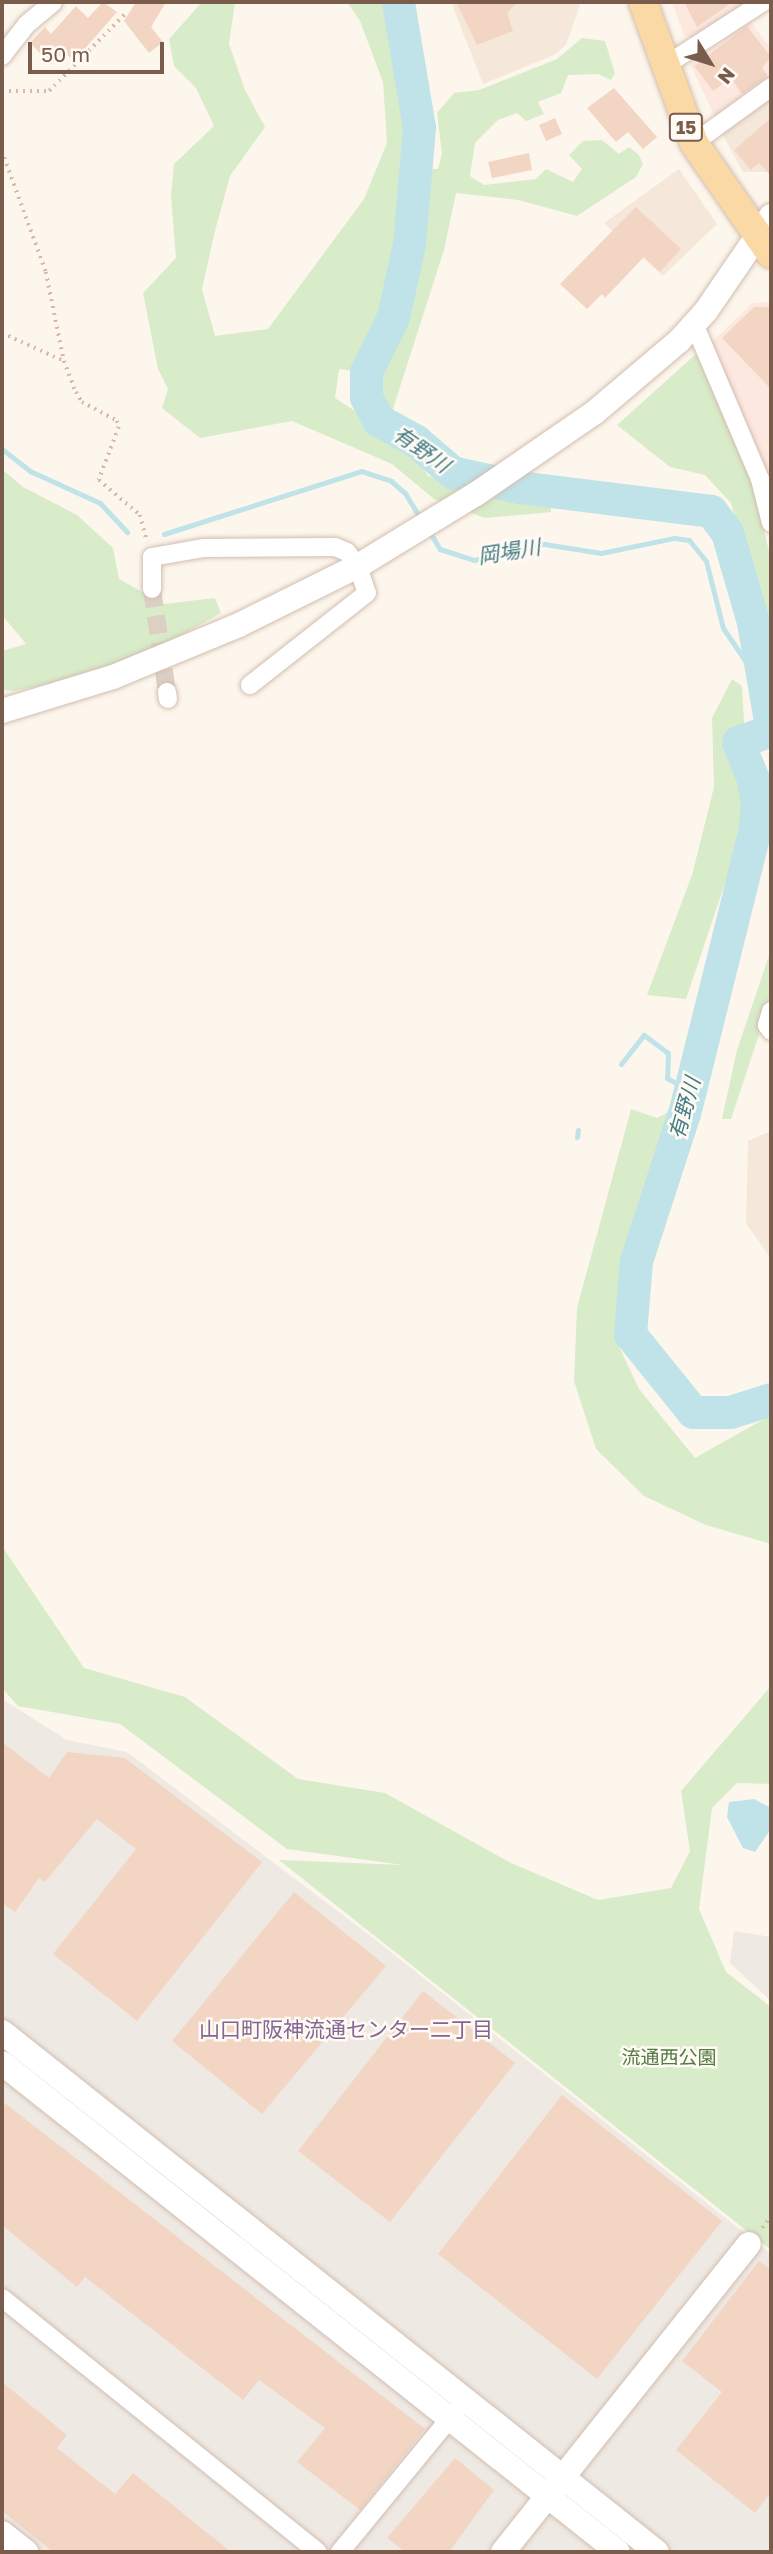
<!DOCTYPE html>
<html>
<head>
<meta charset="utf-8">
<style>
	body { margin:0 }
	#map { position:relative; width:773px; height:2554px; overflow:hidden; background:#fdf6ec; font-family:"Golos Text","Noto Sans JP",sans-serif }
	div>[style] { position:absolute }
	.residential>* { inset:0; background:#f5e8da }
	.commercial>* { inset:0; background:#fde8e0 }
	.industrial>* { inset:0; background:#efe9e4 }
	.green>* { inset:0; background:#d8ecc9 }
	.water>* { inset:0; background:#bfe3e8 }
	.stream>* { height:5px; margin:-2.5px; padding:0 2.5px; transform-origin:2.5px; border-radius:2.5px; background:#bfe3e8 }
	.river>* { height:33px; margin:-16.5px; padding:0 16.5px; transform-origin:16.5px; border-radius:16.5px; background:#bfe3e8 }
	.building>* { inset:0; background:#f3d5c3 }
	.street-tunnel>* { height:18px; margin-top:-9px; transform-origin:0; background:repeating-linear-gradient(90deg,#dcd0c4 0 18px,transparent 0 27px) }
	.path>* { height:3.5px; margin-top:-1.75px; transform-origin:0; background:repeating-linear-gradient(90deg,#d9b8a5 0 2px,transparent 0 7px) }
	.roads { filter:drop-shadow(0 0 2px #d1beb0) drop-shadow(0 0 2px #d1beb0) }
	.street>* { height:18px; margin:-9px; padding:0 9px; transform-origin:9px; border-radius:9px; background:#fff }
	.secondary>* { height:24px; margin:-12px; padding:0 12px; transform-origin:12px; border-radius:12px; background:#fff }
	.primary>* { height:28px; margin:-14px; padding:0 14px; transform-origin:14px; border-radius:14px; background:#fbd9a5 }
	span { translate:-50% -50%; white-space:nowrap; text-align:center; line-height:1.15; -webkit-text-stroke:5px #fffaf3; paint-order:stroke }
	.shield-label span { padding:2px 5px; background:#fffaf3; border:2px solid; border-radius:5px; -webkit-text-stroke-width:0 }
	.shield-label { font-size:18px; color:#7a5c4d; font-weight:700 }
	.park-label { font-size:19px; color:#537a41 }
	.water-label { font-size:21px; color:#437c86; font-style:italic }
	.neighbourhood-label { font-size:21px; color:#846695 }
	.frame { position:absolute; inset:0; border:4px solid #7a5c4d; pointer-events:none }
	.north { position:absolute; left:675px; top:28px; width:70px; height:70px; -webkit-text-stroke:5px #fffaf3; paint-order:stroke; rotate:128deg; font-size:19px; font-weight:700; line-height:28px; text-align:center; color:#7a5c4d }
	.north::after { content:''; display:block; margin:auto; width:24px; height:32px; background:#7a5c4d; clip-path:polygon(50% 0,100% 100%,50% 72%,0 100%) }
	.scale { position:absolute; left:28px; top:42px; width:136px; height:32px; box-sizing:border-box; border:4px solid #7a5c4d; border-top:0; padding-left:9px; font-size:21px; line-height:24px; white-space:nowrap; color:#7a5c4d; -webkit-text-stroke:5px #fffaf3; paint-order:stroke }
</style>
</head>
<body>
<div id="map">
	<div class="residential">
		<div style="clip-path:polygon(451px 2px,581px 2px,566px 45px,554px 55px,483px 84px)"></div>
		<div style="clip-path:polygon(771px 93px,771px 172px,743px 172px,720px 130px)"></div>
		<div style="clip-path:polygon(679px 169px,717px 224px,663px 276px,604px 223px)"></div>
		<div style="clip-path:polygon(771px 1131px,771px 1259px,746px 1223px,748px 1141px)"></div>
	</div>
	<div class="commercial">
		<div style="clip-path:polygon(672px 2px,749px 2px,696px 39px,684px 35px)"></div>
		<div style="clip-path:polygon(750px 21px,771px 49px,771px 80px,717px 121px,690px 64px)"></div>
		<div style="clip-path:polygon(771px 302px,771px 489px,711px 343px,752px 303px)"></div>
	</div>
	<div class="industrial">
		<div style="clip-path:polygon(2px 1699px,67px 1740px,127px 1752px,372px 1937px,771px 2254px,771px 2552px,2px 2552px)"></div>
		<div style="clip-path:polygon(734px 1931px,771px 1937px,771px 2001px,730px 1963px)"></div>
	</div>
	<div class="green">
		<div style="clip-path:polygon(202px 2px,235px 2px,229px 44px,245px 90px,265px 127px,230px 176px,215px 231px,202px 289px,215px 336px,268px 329px,364px 199px,387px 143px,383px 82px,360px 21px,347px 2px,407px 2px,422px 112px,420px 169px,438px 169px,442px 154px,437px 113px,454px 93px,479px 90px,557px 59px,582px 38px,605px 41px,615px 73px,611px 80px,598px 74px,568px 75px,561px 93px,538px 102px,544px 114px,526px 121px,517px 113px,498px 120px,475px 143px,470px 176px,484px 185px,536px 179px,546px 169px,573px 182px,582px 169px,569px 155px,583px 141px,602px 140px,619px 154px,629px 147px,639px 155px,643px 164px,636px 177px,577px 216px,518px 200px,456px 193px,444px 250px,391px 415px,361px 402px,356px 371px,339px 369px,335px 398px,410px 447px,428px 476px,551px 497px,551px 512px,485px 518px,434px 499px,392px 464px,292px 421px,200px 438px,162px 408px,168px 389px,158px 369px,143px 293px,176px 258px,171px 196px,174px 164px,214px 126px,196px 88px,174px 66px,169px 39px)"></div>
		<div style="clip-path:polygon(696px 354px,752px 479px,771px 560px,771px 652px,731px 503px,705px 475px,670px 467px,617px 425px)"></div>
		<div style="clip-path:polygon(2px 469px,23px 487px,77px 515px,113px 548px,119px 579px,164px 604px,215px 598px,221px 613px,150px 653px,73px 679px,14px 691px,2px 690px,2px 651px,26px 644px,2px 615px)"></div>
		<div style="clip-path:polygon(732px 679px,742px 686px,749px 812px,686px 999px,647px 995px,692px 875px,714px 787px,712px 718px)"></div>
		<div style="clip-path:polygon(771px 950px,771px 998px,731px 1119px,722px 1119px,737px 1050px)"></div>
		<div style="clip-path:polygon(631px 1109px,657px 1118px,674px 1109px,627px 1272px,615px 1338px,639px 1389px,695px 1458px,771px 1415px,771px 1544px,706px 1525px,644px 1496px,596px 1449px,574px 1381px,577px 1308px)"></div>
		<div style="clip-path:polygon(2px 1546px,84px 1668px,185px 1697px,298px 1779px,385px 1793px,511px 1863px,598px 1900px,671px 1888px,690px 1851px,681px 1791px,771px 1686px,771px 1784px,737px 1783px,712px 1808px,699px 1909px,726px 1972px,771px 2007px,771px 2250px,279px 1860px,403px 1865px,287px 1849px,120px 1724px,18px 1706px,2px 1688px)"></div>
	</div>
	<div class="water">
		<div style="clip-path:polygon(754px 1799px,771px 1808px,771px 1829px,755px 1852px,743px 1848px,727px 1817px,729px 1802px)"></div>
	</div>
	<div class="stream">
		<div style="left:2px;top:449px;width:36px;rotate:38deg"></div>
		<div style="left:30px;top:471px;width:77px;rotate:24.6deg"></div>
		<div style="left:100px;top:503px;width:40px;rotate:47deg"></div>
		<div style="left:429px;top:531px;width:21px;rotate:59deg"></div>
		<div style="left:440px;top:549px;width:36px;rotate:18deg"></div>
		<div style="left:474px;top:560px;width:72px;rotate:-12.9deg"></div>
		<div style="left:544px;top:544px;width:58px;rotate:9deg"></div>
		<div style="left:601px;top:553px;width:75px;rotate:-11.6deg"></div>
		<div style="left:674px;top:538px;width:15px;rotate:8deg"></div>
		<div style="left:689px;top:540px;width:27px;rotate:51deg"></div>
		<div style="left:706px;top:561px;width:69px;rotate:75.8deg"></div>
		<div style="left:723px;top:628px;width:73px;rotate:55.7deg"></div>
		<div style="left:164px;top:534px;width:207px;rotate:-17.7deg"></div>
		<div style="left:361px;top:471px;width:32px;rotate:18deg"></div>
		<div style="left:391px;top:481px;width:18px;rotate:41deg"></div>
		<div style="left:405px;top:493px;width:31px;rotate:59deg"></div>
		<div style="left:621px;top:1064px;width:37px;rotate:-52deg"></div>
		<div style="left:644px;top:1035px;width:30px;rotate:37deg"></div>
		<div style="left:668px;top:1053px;width:25px;rotate:92deg"></div>
		<div style="left:667px;top:1078px;width:25px;rotate:29deg"></div>
		<div style="left:577px;top:1137px;width:7px;rotate:-82deg"></div>
	</div>
	<div class="river">
		<div style="left:398px;top:2px;width:127px;rotate:80.5deg"></div>
		<div style="left:419px;top:127px;width:117px;rotate:94.9deg"></div>
		<div style="left:409px;top:244px;width:75px;rotate:102.4deg"></div>
		<div style="left:393px;top:317px;width:61px;rotate:116.1deg"></div>
		<div style="left:366px;top:372px;width:25px;rotate:90deg"></div>
		<div style="left:366px;top:397px;width:26px;rotate:62deg"></div>
		<div style="left:378px;top:420px;width:43px;rotate:28.9deg"></div>
		<div style="left:416px;top:441px;width:48px;rotate:40.7deg"></div>
		<div style="left:452px;top:472px;width:69px;rotate:12.6deg"></div>
		<div style="left:519px;top:487px;width:193px;rotate:7.1deg"></div>
		<div style="left:711px;top:511px;width:26px;rotate:53deg"></div>
		<div style="left:727px;top:532px;width:94px;rotate:73.9deg"></div>
		<div style="left:753px;top:622px;width:106px;rotate:80.2deg"></div>
		<div style="left:771px;top:730px;width:35px;rotate:160deg"></div>
		<div style="left:738px;top:742px;width:40px;rotate:68deg"></div>
		<div style="left:753px;top:779px;width:26px;rotate:81deg"></div>
		<div style="left:757px;top:805px;width:28px;rotate:96deg"></div>
		<div style="left:754px;top:833px;width:289px;rotate:104deg"></div>
		<div style="left:684px;top:1113px;width:156px;rotate:108deg"></div>
		<div style="left:636px;top:1261px;width:73px;rotate:94.7deg"></div>
		<div style="left:630px;top:1334px;width:100px;rotate:51.1deg"></div>
		<div style="left:693px;top:1412px;width:37px"></div>
		<div style="left:730px;top:1412px;width:43px;rotate:-17.6deg"></div>
	</div>
	<div class="building">
		<div style="clip-path:polygon(103px 2px,117px 12px,74px 61px,64px 52px,51px 64px,30px 43px,45px 27px,51px 34px,76px 6px,88px 18px)"></div>
		<div style="clip-path:polygon(136px 2px,166px 2px,151px 27px,163px 42px,149px 53px,124px 21px)"></div>
		<div style="clip-path:polygon(456px 2px,517px 2px,507px 13px,513px 31px,477px 45px)"></div>
		<div style="clip-path:polygon(684px 2px,733px 2px,697px 27px)"></div>
		<div style="clip-path:polygon(747px 26px,771px 57px,762px 68px,768px 76px,742px 94px,731px 78px,713px 91px,694px 66px)"></div>
		<div style="clip-path:polygon(614px 88px,657px 137px,643px 149px,628px 132px,616px 142px,587px 108px)"></div>
		<div style="clip-path:polygon(555px 118px,562px 134px,546px 141px,539px 125px)"></div>
		<div style="clip-path:polygon(771px 118px,771px 176px,759px 163px,751px 170px,734px 150px)"></div>
		<div style="clip-path:polygon(529px 153px,532px 170px,492px 178px,488px 162px)"></div>
		<div style="clip-path:polygon(636px 207px,681px 249px,660px 272px,644px 257px,605px 298px,602px 294px,587px 309px,560px 284px)"></div>
		<div style="clip-path:polygon(754px 307px,771px 307px,771px 389px,722px 338px)"></div>
		<div style="clip-path:polygon(2px 1742px,49px 1778px,67px 1752px,125px 1758px,262px 1862px,137px 2021px,53px 1954px,136px 1849px,97px 1819px,45px 1882px,39px 1878px,15px 1912px,2px 1903px)"></div>
		<div style="clip-path:polygon(294px 1892px,386px 1966px,262px 2114px,172px 2041px)"></div>
		<div style="clip-path:polygon(423px 1991px,515px 2063px,390px 2222px,298px 2151px)"></div>
		<div style="clip-path:polygon(562px 2095px,722px 2221px,597px 2379px,438px 2254px)"></div>
		<div style="clip-path:polygon(2px 2101px,425px 2429px,360px 2510px,297px 2462px,325px 2428px,259px 2380px,243px 2400px,85px 2277px,77px 2287px,2px 2225px)"></div>
		<div style="clip-path:polygon(759px 2261px,771px 2270px,771px 2492px,755px 2513px,676px 2450px,722px 2392px,682px 2361px)"></div>
		<div style="clip-path:polygon(2px 2382px,67px 2435px,57px 2448px,115px 2494px,133px 2473px,231px 2552px,53px 2552px,2px 2511px)"></div>
		<div style="clip-path:polygon(455px 2458px,494px 2490px,449px 2552px,405px 2552px,387px 2538px)"></div>
	</div>
	<div class="street-tunnel">
		<div style="left:152px;top:589px;width:104px;rotate:81.7deg"></div>
	</div>
	<div class="path">
		<div style="left:2px;top:91px;width:47px"></div>
		<div style="left:49px;top:91px;width:108px;rotate:-45.4deg"></div>
		<div style="left:2px;top:151px;width:129px;rotate:70deg"></div>
		<div style="left:46px;top:272px;width:91px;rotate:78.6deg"></div>
		<div style="left:64px;top:361px;width:33px;rotate:69deg"></div>
		<div style="left:76px;top:392px;width:12px;rotate:59deg"></div>
		<div style="left:82px;top:402px;width:40px;rotate:28deg"></div>
		<div style="left:117px;top:421px;width:6px;rotate:72deg"></div>
		<div style="left:119px;top:427px;width:57px;rotate:110.7deg"></div>
		<div style="left:99px;top:480px;width:54px;rotate:40.5deg"></div>
		<div style="left:140px;top:515px;width:28px;rotate:75deg"></div>
		<div style="left:2px;top:333px;width:68px;rotate:24.3deg"></div>
		<div style="left:762px;top:2228px;width:15px;rotate:-53deg"></div>
	</div>
	<div class="roads">
		<div class="street">
			<div style="left:2px;top:56px;width:39px;rotate:-52deg"></div>
			<div style="left:26px;top:25px;width:35px;rotate:-40deg"></div>
			<div style="left:663px;top:67px;width:119px;rotate:-33deg"></div>
			<div style="left:694px;top:143px;width:95px;rotate:-36deg"></div>
			<div style="left:695px;top:326px;width:166px;rotate:67deg"></div>
			<div style="left:760px;top:479px;width:45px;rotate:76deg"></div>
			<div style="left:152px;top:589px;width:32px;rotate:-90deg"></div>
			<div style="left:152px;top:557px;width:53px;rotate:-9.8deg"></div>
			<div style="left:204px;top:548px;width:131px;rotate:-0.4deg"></div>
			<div style="left:335px;top:547px;width:13px;rotate:23deg"></div>
			<div style="left:347px;top:552px;width:18px;rotate:52deg"></div>
			<div style="left:358px;top:566px;width:28px;rotate:72deg"></div>
			<div style="left:367px;top:593px;width:149px;rotate:141.8deg"></div>
			<div style="left:167px;top:692px;width:7px;rotate:82deg"></div>
			<div style="left:771px;top:1011px;width:15px;rotate:106deg"></div>
			<div style="left:767px;top:1025px;width:7px;rotate:56deg"></div>
			<div style="left:2px;top:2298px;width:405px;rotate:38.8deg"></div>
			<div style="left:340px;top:2552px;width:183px;rotate:-50.6deg"></div>
		</div>
		<div class="secondary">
			<div style="left:2px;top:711px;width:116px;rotate:-17deg"></div>
			<div style="left:113px;top:677px;width:136px;rotate:-22.4deg"></div>
			<div style="left:239px;top:625px;width:133px;rotate:-26.4deg"></div>
			<div style="left:358px;top:566px;width:138px;rotate:-31.4deg"></div>
			<div style="left:476px;top:494px;width:143px;rotate:-34.5deg"></div>
			<div style="left:594px;top:413px;width:111px;rotate:-40.3deg"></div>
			<div style="left:679px;top:341px;width:40px;rotate:-48deg"></div>
			<div style="left:706px;top:311px;width:115px;rotate:-55.6deg"></div>
			<div style="left:2px;top:2032px;width:836px;rotate:38.45deg"></div>
			<div style="left:2px;top:2063px;width:786px;rotate:38.44deg"></div>
			<div style="left:2px;top:2533px;width:31px;rotate:38deg"></div>
			<div style="left:503px;top:2552px;width:394px;rotate:-51.4deg"></div>
		</div>
		<div class="primary">
			<div style="left:643px;top:2px;width:150px;rotate:70.1deg"></div>
			<div style="left:694px;top:143px;width:135px;rotate:55.3deg"></div>
		</div>
	</div>
	<div class="shield-label">
		<span style="left:686px;top:127px">15</span>
	</div>
	<div class="park-label">
		<span style="left:669px;top:2057px">流通西公園</span>
	</div>
	<div class="water-label">
		<span style="left:422px;top:449px;rotate:35deg">有野川</span>
		<span style="left:509px;top:551px;rotate:-9deg">岡場川</span>
		<span style="left:684px;top:1108px;rotate:-74deg">有野川</span>
	</div>
	<div class="neighbourhood-label">
		<span style="left:346px;top:2029px">山口町阪神流通センター二丁目</span>
	</div>
	<div class="frame"></div>
	<div class="north">N</div>
	<div class="scale">50 m</div>
</div>
</body>
</html>
